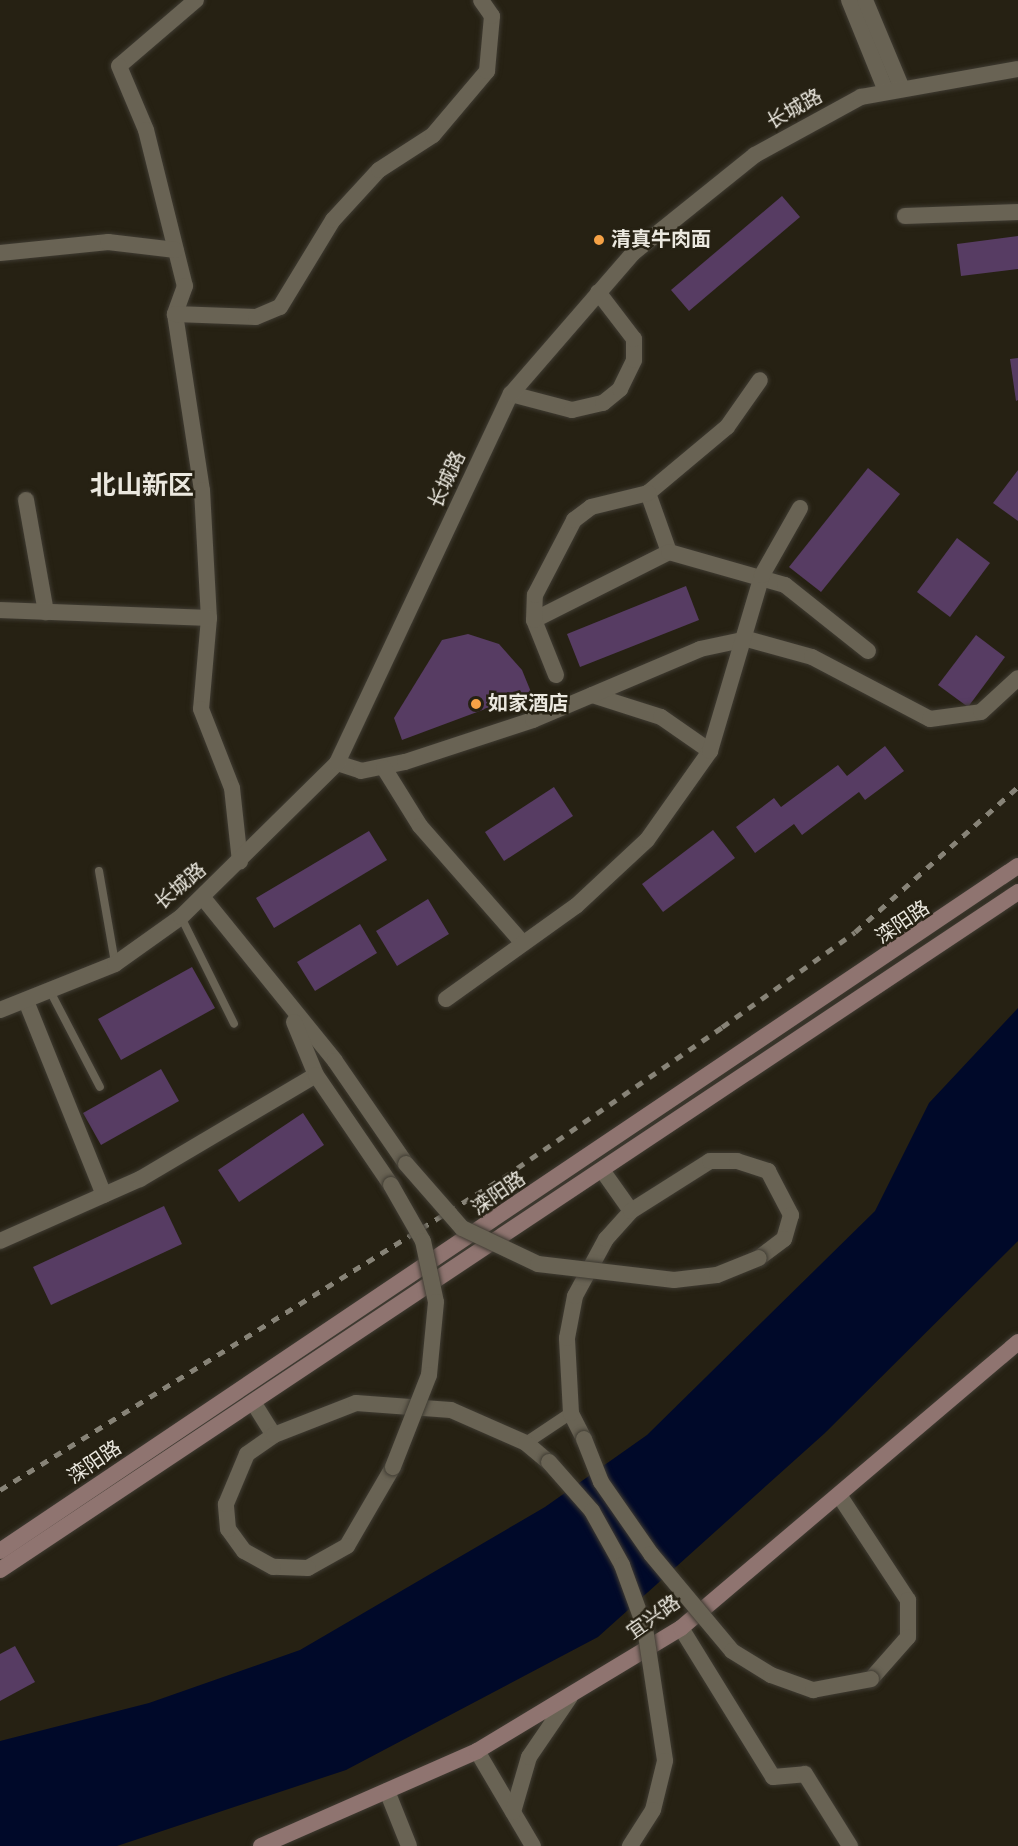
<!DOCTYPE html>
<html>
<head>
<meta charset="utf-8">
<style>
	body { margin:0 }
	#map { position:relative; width:1018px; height:1846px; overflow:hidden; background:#262113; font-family:"Sofia Sans Condensed","Noto Sans SC",sans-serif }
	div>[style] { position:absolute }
	.water>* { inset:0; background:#000929 }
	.building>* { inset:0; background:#573c63 }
	.roads { filter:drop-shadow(0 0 2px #3f3b32) drop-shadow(0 0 2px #3f3b32) }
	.service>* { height:8px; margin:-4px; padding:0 4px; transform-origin:4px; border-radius:4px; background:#696354 }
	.pedestrian>* { height:12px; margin:-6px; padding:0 6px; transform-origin:6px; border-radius:6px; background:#696354 }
	.minor>* { height:16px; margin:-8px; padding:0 8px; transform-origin:8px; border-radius:8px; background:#696354 }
	.tertiary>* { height:16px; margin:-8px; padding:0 8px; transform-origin:8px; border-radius:8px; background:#696354 }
	.secondary>* { height:16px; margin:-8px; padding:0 8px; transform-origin:8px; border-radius:8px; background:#8f7470 }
	.rail>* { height:4.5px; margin-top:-2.25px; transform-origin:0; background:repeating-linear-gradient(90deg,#878377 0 8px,transparent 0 16px) }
	.bridges { filter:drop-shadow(0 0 2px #3f3b32) drop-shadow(0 0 2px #3f3b32) }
	.tertiary-bridge>* { height:16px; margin:-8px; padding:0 8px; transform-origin:8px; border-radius:8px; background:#696354 }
	.dots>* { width:16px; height:16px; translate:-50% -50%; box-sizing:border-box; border:3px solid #262113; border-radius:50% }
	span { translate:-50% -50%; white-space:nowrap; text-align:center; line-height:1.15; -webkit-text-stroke:5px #262113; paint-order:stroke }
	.street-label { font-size:20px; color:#ebe8df }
	.poi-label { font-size:20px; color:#ebe8df; font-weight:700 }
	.left { translate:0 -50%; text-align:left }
	.district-label { font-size:26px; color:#ebe8df; font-weight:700 }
</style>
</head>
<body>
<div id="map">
	<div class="water">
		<div style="clip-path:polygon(1018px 1008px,1018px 1241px,825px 1433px,598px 1637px,346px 1770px,117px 1846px,0 1846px,0 1741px,149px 1703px,300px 1650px,545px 1507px,647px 1435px,875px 1211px,929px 1103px)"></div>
	</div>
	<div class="building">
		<div style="clip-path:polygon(782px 196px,800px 217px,689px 311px,671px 290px)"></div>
		<div style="clip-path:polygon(1018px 236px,1018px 269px,961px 276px,957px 244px)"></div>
		<div style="clip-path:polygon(1018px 358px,1018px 400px,1016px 401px,1010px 359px)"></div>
		<div style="clip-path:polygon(868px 468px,900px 494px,821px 592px,789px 567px)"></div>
		<div style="clip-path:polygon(1018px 470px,1018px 521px,993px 503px)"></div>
		<div style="clip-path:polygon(957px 538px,990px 563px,950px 617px,917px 592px)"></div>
		<div style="clip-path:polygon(686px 586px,699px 620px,580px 667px,567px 634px)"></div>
		<div style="clip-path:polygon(468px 634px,499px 644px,522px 670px,531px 692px,402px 740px,394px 718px,442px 640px)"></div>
		<div style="clip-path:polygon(976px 635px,1005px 657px,968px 707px,938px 685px)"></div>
		<div style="clip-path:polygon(885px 746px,904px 771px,865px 800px,859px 792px,802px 835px,794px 824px,755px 853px,736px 827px,774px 798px,781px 807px,838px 765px,847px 776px)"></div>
		<div style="clip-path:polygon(554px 787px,573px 816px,504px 861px,485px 832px)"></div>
		<div style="clip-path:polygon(713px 830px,735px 858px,663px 912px,642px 884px)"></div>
		<div style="clip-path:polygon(369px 831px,387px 860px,274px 928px,256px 898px)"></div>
		<div style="clip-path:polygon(428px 899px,449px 934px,397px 966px,376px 931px)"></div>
		<div style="clip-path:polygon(360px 924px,377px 953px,315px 991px,297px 962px)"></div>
		<div style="clip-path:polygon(192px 967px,215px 1008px,121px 1060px,98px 1019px)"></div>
		<div style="clip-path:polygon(161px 1069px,179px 1101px,101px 1145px,83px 1113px)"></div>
		<div style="clip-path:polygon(303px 1113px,324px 1145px,239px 1202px,218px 1170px)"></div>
		<div style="clip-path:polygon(164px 1206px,182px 1244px,51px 1305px,33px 1267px)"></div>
		<div style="clip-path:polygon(15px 1646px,35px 1682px,0 1701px,0 1654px)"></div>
	</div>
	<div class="roads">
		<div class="service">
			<div style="left:99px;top:871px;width:93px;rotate:80.1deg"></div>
			<div style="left:181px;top:917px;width:119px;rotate:63.6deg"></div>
			<div style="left:50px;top:991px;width:108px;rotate:62.5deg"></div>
		</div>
		<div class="pedestrian">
			<div style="left:526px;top:1443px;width:54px;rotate:-33.7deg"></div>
		</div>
		<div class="minor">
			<div style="left:196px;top:0;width:101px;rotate:139.4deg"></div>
			<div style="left:119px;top:66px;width:69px;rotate:67.1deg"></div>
			<div style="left:146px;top:130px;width:161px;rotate:76deg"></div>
			<div style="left:185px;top:286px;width:30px;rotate:110deg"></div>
			<div style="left:175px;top:314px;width:178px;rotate:81.3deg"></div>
			<div style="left:202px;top:490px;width:128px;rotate:86.9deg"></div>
			<div style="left:209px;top:618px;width:91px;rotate:95deg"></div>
			<div style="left:201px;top:709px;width:85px;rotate:68.6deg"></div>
			<div style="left:232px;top:788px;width:74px;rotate:83.8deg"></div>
			<div style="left:849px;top:0;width:98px;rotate:67.9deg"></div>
			<div style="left:865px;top:0;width:93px;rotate:67.3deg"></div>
			<div style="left:905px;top:216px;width:113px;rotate:-2deg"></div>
			<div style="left:0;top:253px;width:109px;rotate:-5.8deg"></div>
			<div style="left:108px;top:242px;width:68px;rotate:6.7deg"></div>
			<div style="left:175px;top:314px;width:81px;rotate:2.1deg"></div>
			<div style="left:256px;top:317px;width:26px;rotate:-23deg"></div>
			<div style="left:280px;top:307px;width:102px;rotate:-58.7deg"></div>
			<div style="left:333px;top:220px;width:68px;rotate:-47.4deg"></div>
			<div style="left:379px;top:170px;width:64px;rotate:-32.9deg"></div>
			<div style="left:433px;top:135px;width:84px;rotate:-49.8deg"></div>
			<div style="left:487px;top:71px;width:55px;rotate:-84.8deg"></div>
			<div style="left:492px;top:16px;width:19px;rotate:-125deg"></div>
			<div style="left:511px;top:394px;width:63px;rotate:14.7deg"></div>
			<div style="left:572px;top:410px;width:32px;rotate:-13deg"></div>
			<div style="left:603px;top:403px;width:22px;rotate:-39deg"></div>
			<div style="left:620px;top:389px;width:32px;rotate:-64deg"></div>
			<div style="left:634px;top:360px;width:21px;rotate:-90deg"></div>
			<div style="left:634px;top:339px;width:59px;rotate:-127.5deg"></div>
			<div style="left:26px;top:500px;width:114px;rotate:79.9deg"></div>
			<div style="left:669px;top:552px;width:63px;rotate:-109.6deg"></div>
			<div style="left:648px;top:493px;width:103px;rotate:-39.9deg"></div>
			<div style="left:727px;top:427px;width:57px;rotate:-54.9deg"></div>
			<div style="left:0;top:610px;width:209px;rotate:2.2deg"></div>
			<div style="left:534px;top:620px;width:151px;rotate:-26.7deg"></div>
			<div style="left:669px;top:552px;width:121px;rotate:15.9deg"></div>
			<div style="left:785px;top:585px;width:106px;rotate:38.5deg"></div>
			<div style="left:556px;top:675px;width:59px;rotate:-111.8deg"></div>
			<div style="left:534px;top:620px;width:25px;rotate:-88deg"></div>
			<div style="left:535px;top:595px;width:85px;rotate:-62.5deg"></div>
			<div style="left:574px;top:520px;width:21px;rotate:-37deg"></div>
			<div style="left:591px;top:507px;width:59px;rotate:-13.8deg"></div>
			<div style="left:592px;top:695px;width:72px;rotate:17.7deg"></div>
			<div style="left:661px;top:717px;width:60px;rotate:34.8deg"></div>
			<div style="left:337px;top:763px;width:25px;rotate:18deg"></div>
			<div style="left:361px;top:771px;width:45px;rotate:-11.6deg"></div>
			<div style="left:405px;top:762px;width:135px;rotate:-18.2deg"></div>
			<div style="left:533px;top:720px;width:181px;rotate:-23deg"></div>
			<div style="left:700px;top:649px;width:48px;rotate:-12deg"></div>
			<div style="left:747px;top:639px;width:67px;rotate:15.5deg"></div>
			<div style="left:812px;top:657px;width:133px;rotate:27.7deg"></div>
			<div style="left:930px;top:719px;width:51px;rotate:-7.8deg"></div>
			<div style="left:981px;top:712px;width:50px;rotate:-42.6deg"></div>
			<div style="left:384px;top:768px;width:68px;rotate:58.2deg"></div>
			<div style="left:420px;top:826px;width:153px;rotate:48.7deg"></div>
			<div style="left:446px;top:999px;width:160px;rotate:-35.6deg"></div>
			<div style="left:576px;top:906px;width:97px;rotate:-42.9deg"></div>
			<div style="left:647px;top:840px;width:109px;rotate:-54.7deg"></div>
			<div style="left:710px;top:751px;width:184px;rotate:-73.5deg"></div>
			<div style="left:762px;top:575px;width:77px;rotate:-60.4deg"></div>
			<div style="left:26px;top:1001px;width:209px;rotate:68.1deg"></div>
			<div style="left:0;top:1241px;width:153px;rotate:-23.9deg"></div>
			<div style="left:140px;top:1179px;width:204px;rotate:-30.6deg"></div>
			<div style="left:681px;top:1628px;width:175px;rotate:58.3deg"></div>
			<div style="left:773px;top:1777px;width:32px;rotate:-5deg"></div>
			<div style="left:805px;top:1774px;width:85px;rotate:58deg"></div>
			<div style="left:387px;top:1791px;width:59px;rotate:68.2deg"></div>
		</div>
		<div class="tertiary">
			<div style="left:204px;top:899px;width:208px;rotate:51deg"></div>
			<div style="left:335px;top:1061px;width:125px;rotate:55.4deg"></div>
			<div style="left:0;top:1010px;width:124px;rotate:-21.8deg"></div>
			<div style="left:115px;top:964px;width:81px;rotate:-35.5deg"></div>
			<div style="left:181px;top:917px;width:219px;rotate:-44.6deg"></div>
			<div style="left:337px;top:763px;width:408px;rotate:-64.8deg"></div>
			<div style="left:511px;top:394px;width:186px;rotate:-49.1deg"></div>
			<div style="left:633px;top:253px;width:156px;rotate:-38.8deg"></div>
			<div style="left:755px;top:155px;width:121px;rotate:-28.7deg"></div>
			<div style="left:861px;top:97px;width:159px;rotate:-10.1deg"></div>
			<div style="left:294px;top:1022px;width:57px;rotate:67.5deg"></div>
			<div style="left:316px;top:1075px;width:133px;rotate:55.7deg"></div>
			<div style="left:602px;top:1170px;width:50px;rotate:54.7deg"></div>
			<div style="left:253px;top:1402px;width:39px;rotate:58deg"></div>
			<div style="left:584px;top:1439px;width:29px;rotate:-117deg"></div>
			<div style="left:571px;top:1413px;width:75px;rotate:-93.1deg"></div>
			<div style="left:567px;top:1338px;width:43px;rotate:-79.2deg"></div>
			<div style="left:575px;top:1296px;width:65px;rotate:-61.5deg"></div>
			<div style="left:606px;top:1239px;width:38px;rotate:-48deg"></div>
			<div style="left:631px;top:1211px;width:93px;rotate:-32.3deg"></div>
			<div style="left:710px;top:1161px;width:27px"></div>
			<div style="left:737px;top:1161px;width:33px;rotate:18deg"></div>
			<div style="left:768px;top:1171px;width:50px;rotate:62.4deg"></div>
			<div style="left:791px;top:1215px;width:25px;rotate:106deg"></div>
			<div style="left:784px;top:1239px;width:31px;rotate:143deg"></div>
			<div style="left:393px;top:1467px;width:91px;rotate:120.2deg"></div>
			<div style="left:347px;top:1546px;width:45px;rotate:150.6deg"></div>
			<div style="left:308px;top:1568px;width:35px;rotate:-178deg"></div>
			<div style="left:273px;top:1567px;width:33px;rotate:-151deg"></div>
			<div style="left:244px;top:1551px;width:27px;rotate:-126deg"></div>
			<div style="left:228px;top:1529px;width:25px;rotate:-95deg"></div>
			<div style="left:226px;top:1504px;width:54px;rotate:-67.2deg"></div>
			<div style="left:247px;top:1454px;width:33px;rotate:-35deg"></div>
			<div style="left:274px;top:1435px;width:88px;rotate:-21.3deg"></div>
			<div style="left:356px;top:1403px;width:95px;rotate:4.2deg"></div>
			<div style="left:451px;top:1410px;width:82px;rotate:23.7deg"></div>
			<div style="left:526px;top:1443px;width:30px;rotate:40deg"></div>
			<div style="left:839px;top:1495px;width:126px;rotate:56.7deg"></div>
			<div style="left:908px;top:1600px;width:37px;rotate:90deg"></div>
			<div style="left:908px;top:1637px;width:56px;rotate:131.4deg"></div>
			<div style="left:477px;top:1751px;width:110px;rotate:59.5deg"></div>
			<div style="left:513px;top:1812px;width:57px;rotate:-73.8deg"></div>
			<div style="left:529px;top:1757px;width:73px;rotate:-55.7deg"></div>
		</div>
		<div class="secondary">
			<div style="left:0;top:1551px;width:1227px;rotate:-33.94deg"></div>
			<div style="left:0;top:1570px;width:1223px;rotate:-33.66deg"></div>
			<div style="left:261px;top:1846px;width:236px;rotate:-23.7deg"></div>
			<div style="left:477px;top:1751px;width:238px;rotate:-31.1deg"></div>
			<div style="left:681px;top:1628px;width:442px;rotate:-40.3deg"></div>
		</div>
	</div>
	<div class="rail">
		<div style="left:0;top:1490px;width:593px;rotate:-31.84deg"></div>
		<div style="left:504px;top:1177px;width:265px;rotate:-34.5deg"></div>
		<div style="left:722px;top:1027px;width:163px;rotate:-35.5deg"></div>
		<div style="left:855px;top:932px;width:218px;rotate:-41.7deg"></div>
	</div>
	<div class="bridges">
		<div class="tertiary-bridge">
			<div style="left:406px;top:1164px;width:85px;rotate:48.8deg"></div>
			<div style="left:462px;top:1228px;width:84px;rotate:25.3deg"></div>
			<div style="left:538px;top:1264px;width:137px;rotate:6.7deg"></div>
			<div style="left:674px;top:1280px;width:43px;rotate:-6.6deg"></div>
			<div style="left:717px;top:1275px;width:45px;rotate:-22deg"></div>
			<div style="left:391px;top:1185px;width:64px;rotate:60.3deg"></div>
			<div style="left:423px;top:1241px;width:62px;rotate:78deg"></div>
			<div style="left:436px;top:1302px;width:73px;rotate:95.5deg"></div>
			<div style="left:429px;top:1375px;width:99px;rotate:111.4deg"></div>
			<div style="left:584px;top:1439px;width:46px;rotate:68.4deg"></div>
			<div style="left:601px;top:1482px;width:88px;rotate:55.2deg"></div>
			<div style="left:651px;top:1554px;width:126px;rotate:50.1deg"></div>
			<div style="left:732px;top:1651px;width:46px;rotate:31.6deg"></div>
			<div style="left:771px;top:1675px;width:45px;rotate:19.7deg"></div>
			<div style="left:813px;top:1690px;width:59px;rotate:-10.7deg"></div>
			<div style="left:549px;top:1462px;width:65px;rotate:48.7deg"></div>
			<div style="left:592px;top:1511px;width:62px;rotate:60.9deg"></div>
			<div style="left:622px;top:1565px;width:67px;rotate:69.9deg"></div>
			<div style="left:645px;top:1628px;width:134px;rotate:81.4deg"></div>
			<div style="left:665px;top:1761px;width:50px;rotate:103.8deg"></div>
			<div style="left:653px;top:1810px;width:43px;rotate:122.6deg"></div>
		</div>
	</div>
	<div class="dots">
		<div style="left:599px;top:240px;background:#f6a246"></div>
		<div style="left:476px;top:704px;background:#f6a246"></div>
	</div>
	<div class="street-label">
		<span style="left:795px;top:110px;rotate:-29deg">长城路</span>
		<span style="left:448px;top:480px;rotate:-65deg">长城路</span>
		<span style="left:181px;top:887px;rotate:-40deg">长城路</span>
		<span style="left:903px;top:923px;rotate:-34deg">滦阳路</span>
		<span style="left:499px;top:1194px;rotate:-34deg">滦阳路</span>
		<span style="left:95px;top:1463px;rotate:-34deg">滦阳路</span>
		<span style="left:654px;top:1618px;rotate:-35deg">宜兴路</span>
	</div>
	<div class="poi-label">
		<span class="left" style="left:611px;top:240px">清真牛肉面</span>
		<span class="left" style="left:488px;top:704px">如家酒店</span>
	</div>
	<div class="district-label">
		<span style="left:142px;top:487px">北山新区</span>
	</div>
</div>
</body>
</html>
